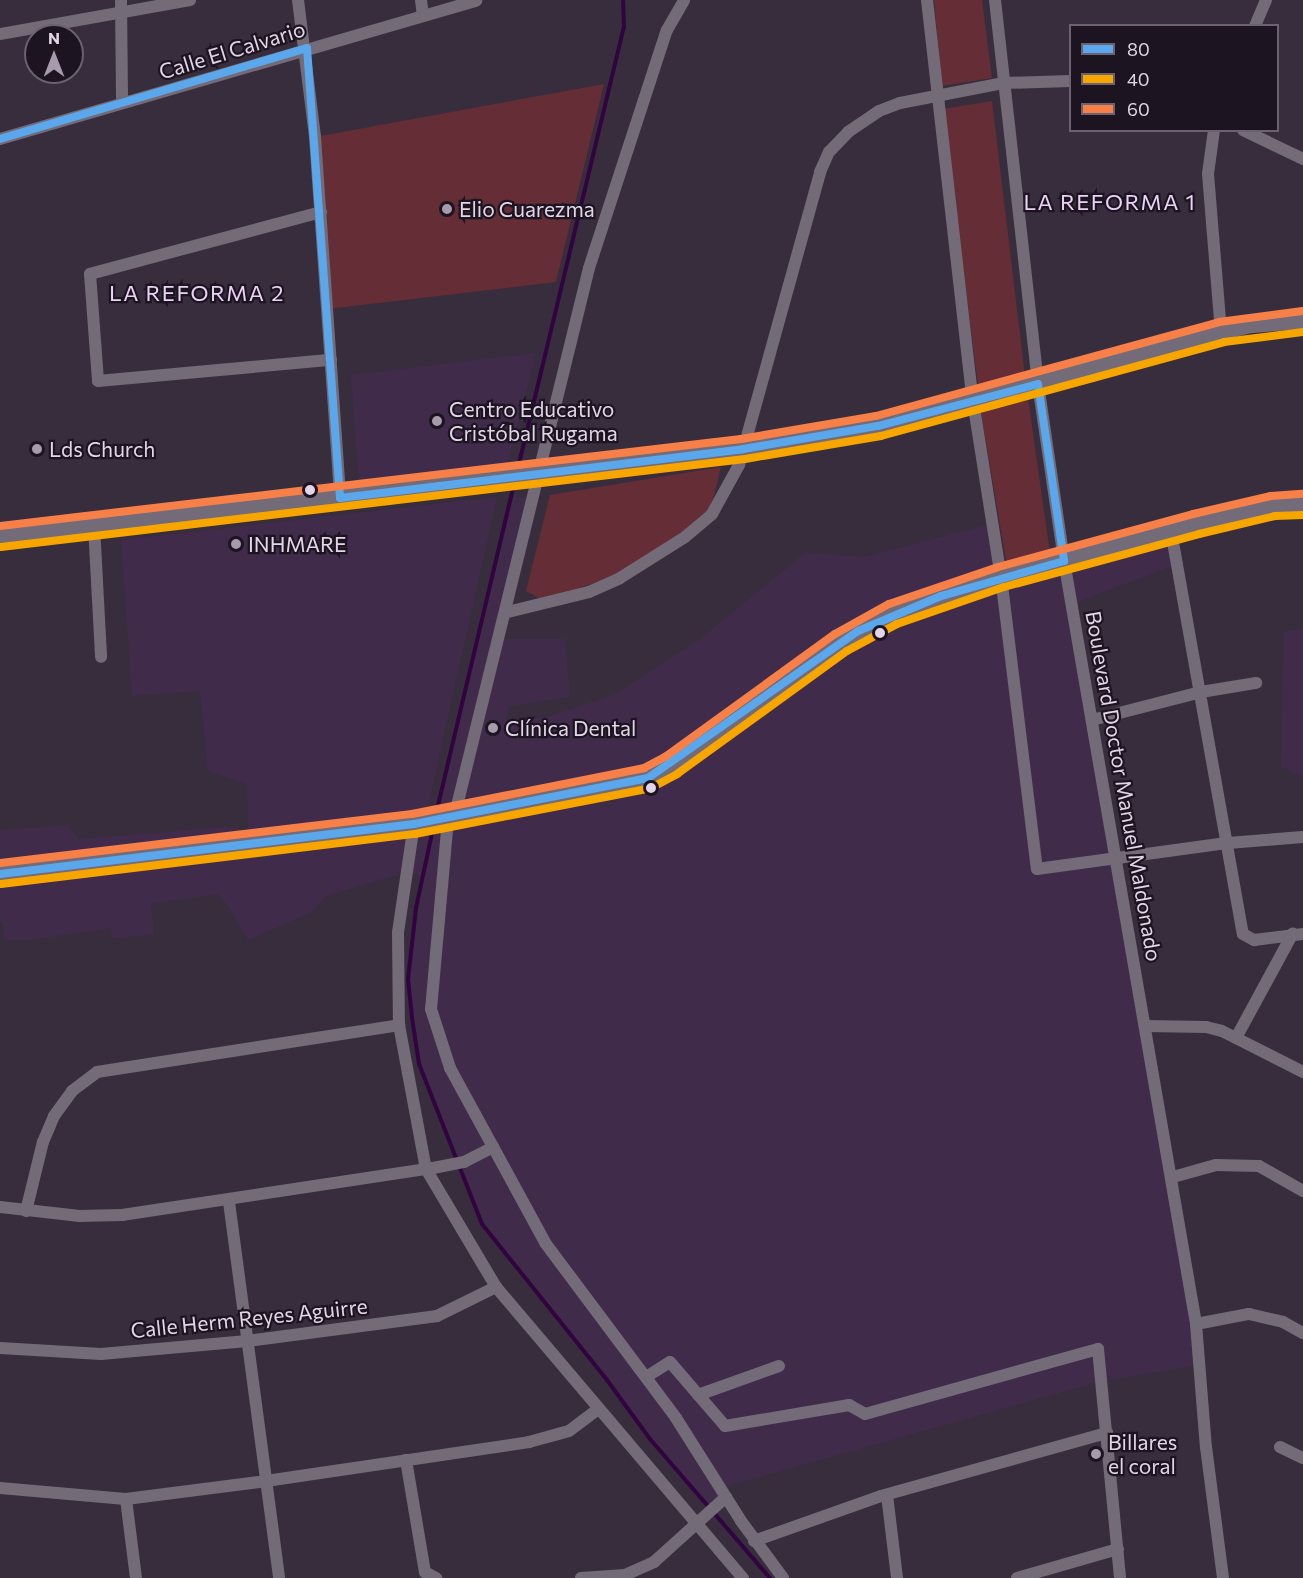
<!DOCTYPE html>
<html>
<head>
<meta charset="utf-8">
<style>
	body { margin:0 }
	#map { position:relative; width:1303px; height:1578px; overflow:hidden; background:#382d3d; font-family:Commissioner,sans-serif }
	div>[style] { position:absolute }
	.built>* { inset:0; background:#412b4a }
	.green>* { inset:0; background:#652d35 }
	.stream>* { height:4px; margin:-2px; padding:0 2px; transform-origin:2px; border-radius:2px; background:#310440 }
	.street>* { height:12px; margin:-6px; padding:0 6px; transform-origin:6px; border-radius:6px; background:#746b78 }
	.secondary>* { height:16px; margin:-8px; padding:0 8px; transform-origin:8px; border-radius:8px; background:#746b78 }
	.bus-1>* { height:8px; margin:-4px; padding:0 4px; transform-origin:4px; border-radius:4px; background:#5aa8eb }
	.bus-2>* { height:8px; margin:-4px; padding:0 4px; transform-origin:4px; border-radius:4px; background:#f7a600 }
	.bus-3>* { height:8px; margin:-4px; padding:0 4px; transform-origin:4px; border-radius:4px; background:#f78048 }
	.dots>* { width:16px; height:16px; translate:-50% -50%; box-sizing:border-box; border:3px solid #1d1421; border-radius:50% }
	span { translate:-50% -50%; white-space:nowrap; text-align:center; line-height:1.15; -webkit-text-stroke:4.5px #1d1421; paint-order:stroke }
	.street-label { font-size:21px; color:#e2d5e7 }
	.poi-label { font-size:21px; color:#e2d5e7 }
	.left { translate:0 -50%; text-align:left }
	.neighbourhood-label { font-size:22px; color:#ead1f5; letter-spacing:1.5px }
	.legend { position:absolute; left:1069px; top:24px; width:210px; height:108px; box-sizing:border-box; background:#1d1421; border:2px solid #6c6170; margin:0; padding:8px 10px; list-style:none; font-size:18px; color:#e2d5e7 }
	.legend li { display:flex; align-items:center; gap:12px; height:30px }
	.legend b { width:30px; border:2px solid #6c6170 }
	.north { position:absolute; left:24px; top:24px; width:60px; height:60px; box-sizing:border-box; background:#1d1421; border:2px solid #6c6170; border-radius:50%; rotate:0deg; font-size:16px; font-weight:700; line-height:24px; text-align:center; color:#e2d5e7 }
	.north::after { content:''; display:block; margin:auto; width:21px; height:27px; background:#a69aac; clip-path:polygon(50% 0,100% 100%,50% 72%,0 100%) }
</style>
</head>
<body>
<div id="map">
	<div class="built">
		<div style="clip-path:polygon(536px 353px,507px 467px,359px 486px,351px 375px)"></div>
		<div style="clip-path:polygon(536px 495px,500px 639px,565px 639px,570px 697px,509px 706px,506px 720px,546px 717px,614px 695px,699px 640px,806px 552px,864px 557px,987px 525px,1001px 577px,1171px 531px,1177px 564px,1072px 604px,1199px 1365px,1102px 1381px,727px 1486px,726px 1497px,713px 1509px,650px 1439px,607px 1380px,482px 1224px,435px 1109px,415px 1040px,408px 979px,423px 876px,406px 872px,326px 896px,312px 912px,248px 940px,230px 908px,217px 894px,151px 904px,154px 935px,112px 938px,111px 928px,30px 940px,4px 940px,3px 922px,0 922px,0 830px,68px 825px,78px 839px,239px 826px,239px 845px,434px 820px,511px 498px)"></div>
		<div style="clip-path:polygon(497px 497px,427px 811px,248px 831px,247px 784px,208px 771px,200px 691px,132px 696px,121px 540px)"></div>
		<div style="clip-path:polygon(1303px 629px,1303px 776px,1281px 767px,1284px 631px)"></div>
	</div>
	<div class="green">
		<div style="clip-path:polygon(934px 0,982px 0,992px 78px,942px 86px)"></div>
		<div style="clip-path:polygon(604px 84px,556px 282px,328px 309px,315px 137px)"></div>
		<div style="clip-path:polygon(992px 101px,1025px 376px,978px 385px,943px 109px)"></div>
		<div style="clip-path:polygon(1028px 398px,1051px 560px,1007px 566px,980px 407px)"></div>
		<div style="clip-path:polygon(721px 467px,711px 507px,675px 539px,619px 573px,562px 595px,540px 599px,526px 591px,550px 495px)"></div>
	</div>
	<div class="stream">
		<div style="left:517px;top:472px;width:458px;rotate:-76.5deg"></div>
		<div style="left:624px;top:27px;width:27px;rotate:-92deg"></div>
		<div style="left:436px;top:814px;width:343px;rotate:-76.7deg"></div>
		<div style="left:434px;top:824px;width:86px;rotate:102.1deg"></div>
		<div style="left:416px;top:908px;width:71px;rotate:96.4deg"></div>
		<div style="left:408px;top:979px;width:39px;rotate:84deg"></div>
		<div style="left:412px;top:1018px;width:47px;rotate:81.3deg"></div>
		<div style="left:419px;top:1064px;width:172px;rotate:68.5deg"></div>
		<div style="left:482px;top:1224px;width:200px;rotate:51.3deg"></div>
		<div style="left:607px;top:1380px;width:73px;rotate:53.9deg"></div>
		<div style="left:650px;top:1439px;width:184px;rotate:49.2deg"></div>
	</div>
	<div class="street">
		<div style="left:121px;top:0;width:103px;rotate:89.4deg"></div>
		<div style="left:298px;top:0;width:138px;rotate:82.9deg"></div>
		<div style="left:315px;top:137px;width:362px;rotate:86deg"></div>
		<div style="left:421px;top:0;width:16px;rotate:83deg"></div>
		<div style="left:927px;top:0;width:404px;rotate:83.5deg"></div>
		<div style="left:973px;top:401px;width:178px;rotate:81deg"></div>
		<div style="left:1001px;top:577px;width:294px;rotate:83deg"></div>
		<div style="left:1037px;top:869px;width:193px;rotate:-7.8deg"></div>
		<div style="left:1228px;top:843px;width:75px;rotate:-4.6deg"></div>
		<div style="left:995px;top:0;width:386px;rotate:83.6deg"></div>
		<div style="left:1038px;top:384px;width:179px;rotate:81.6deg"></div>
		<div style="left:1064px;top:561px;width:774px;rotate:80.18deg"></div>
		<div style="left:1196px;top:1324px;width:123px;rotate:85.4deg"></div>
		<div style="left:1206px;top:1447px;width:132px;rotate:82.6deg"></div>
		<div style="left:1255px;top:26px;width:28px;rotate:-67deg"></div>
		<div style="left:0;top:34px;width:193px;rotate:-10.1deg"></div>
		<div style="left:1214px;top:130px;width:44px;rotate:97.8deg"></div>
		<div style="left:1208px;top:174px;width:159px;rotate:85.3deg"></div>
		<div style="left:1243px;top:130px;width:67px;rotate:25.8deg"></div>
		<div style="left:0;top:139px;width:496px;rotate:-16.2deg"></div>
		<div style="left:321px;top:212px;width:239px;rotate:165deg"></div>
		<div style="left:90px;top:274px;width:107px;rotate:85.7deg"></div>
		<div style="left:98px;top:381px;width:234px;rotate:-5.2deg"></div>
		<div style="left:94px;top:526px;width:131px;rotate:86.9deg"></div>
		<div style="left:1171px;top:531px;width:409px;rotate:79.9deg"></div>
		<div style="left:1243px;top:934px;width:13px;rotate:29deg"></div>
		<div style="left:1254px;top:940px;width:49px;rotate:-7deg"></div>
		<div style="left:508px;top:612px;width:83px;rotate:-13.9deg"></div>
		<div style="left:589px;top:592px;width:34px;rotate:-24deg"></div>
		<div style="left:620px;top:578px;width:77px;rotate:-32.2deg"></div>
		<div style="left:685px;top:537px;width:35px;rotate:-40deg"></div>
		<div style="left:712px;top:514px;width:56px;rotate:-61.1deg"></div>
		<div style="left:739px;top:465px;width:304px;rotate:-74.5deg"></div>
		<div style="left:820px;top:172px;width:22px;rotate:-66deg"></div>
		<div style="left:829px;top:152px;width:28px;rotate:-46deg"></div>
		<div style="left:848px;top:132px;width:37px;rotate:-34deg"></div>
		<div style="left:879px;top:111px;width:22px;rotate:-21deg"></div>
		<div style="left:900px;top:103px;width:106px;rotate:-10.9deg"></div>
		<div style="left:1004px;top:83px;width:66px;rotate:-1.7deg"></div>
		<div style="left:1092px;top:720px;width:113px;rotate:-14.4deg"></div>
		<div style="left:1201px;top:692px;width:56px;rotate:-9.3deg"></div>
		<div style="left:454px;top:818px;width:566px;rotate:-76.21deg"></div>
		<div style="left:589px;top:268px;width:250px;rotate:-71.9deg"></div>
		<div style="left:667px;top:30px;width:34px;rotate:-60deg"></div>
		<div style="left:448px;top:819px;width:191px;rotate:95.1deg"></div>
		<div style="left:431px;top:1009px;width:62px;rotate:72.1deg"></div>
		<div style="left:450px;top:1068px;width:200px;rotate:61.4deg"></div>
		<div style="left:546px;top:1244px;width:217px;rotate:53.2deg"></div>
		<div style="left:676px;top:1418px;width:122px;rotate:57.7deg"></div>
		<div style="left:741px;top:1521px;width:71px;rotate:53.6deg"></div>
		<div style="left:414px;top:824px;width:110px;rotate:98.4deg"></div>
		<div style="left:398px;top:933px;width:92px;rotate:89.4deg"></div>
		<div style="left:399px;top:1025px;width:147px;rotate:79.4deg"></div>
		<div style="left:426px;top:1169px;width:137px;rotate:59.3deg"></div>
		<div style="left:496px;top:1287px;width:382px;rotate:49.7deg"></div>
		<div style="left:1146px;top:1026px;width:60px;rotate:1deg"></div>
		<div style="left:1206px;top:1027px;width:16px;rotate:14deg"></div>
		<div style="left:1222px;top:1031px;width:91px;rotate:26.8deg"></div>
		<div style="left:1236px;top:1038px;width:119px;rotate:-61.5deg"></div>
		<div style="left:1173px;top:1177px;width:45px;rotate:-15.6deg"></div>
		<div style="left:1216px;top:1165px;width:43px;rotate:1.3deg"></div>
		<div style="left:1259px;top:1166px;width:51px;rotate:29.6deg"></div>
		<div style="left:229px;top:1202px;width:379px;rotate:82.4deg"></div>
		<div style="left:0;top:1207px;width:80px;rotate:6.5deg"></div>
		<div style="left:79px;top:1216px;width:43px;rotate:-1.3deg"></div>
		<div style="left:122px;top:1215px;width:315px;rotate:-8.6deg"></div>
		<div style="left:433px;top:1168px;width:32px;rotate:-11deg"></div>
		<div style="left:464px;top:1162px;width:33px;rotate:-27deg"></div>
		<div style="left:26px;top:1211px;width:71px;rotate:-76.2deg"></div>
		<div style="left:43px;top:1142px;width:28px;rotate:-67deg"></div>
		<div style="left:54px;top:1116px;width:31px;rotate:-54deg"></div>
		<div style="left:72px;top:1091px;width:31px;rotate:-37deg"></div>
		<div style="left:97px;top:1072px;width:306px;rotate:-8.8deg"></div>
		<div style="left:1196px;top:1324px;width:54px;rotate:-10.7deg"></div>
		<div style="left:1249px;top:1314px;width:35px;rotate:13deg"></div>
		<div style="left:1283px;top:1322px;width:23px;rotate:29deg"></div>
		<div style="left:0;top:1348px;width:101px;rotate:3.4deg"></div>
		<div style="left:101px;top:1354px;width:147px;rotate:-5.1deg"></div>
		<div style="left:247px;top:1341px;width:192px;rotate:-7.5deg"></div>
		<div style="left:437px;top:1316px;width:66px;rotate:-26.2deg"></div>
		<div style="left:646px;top:1377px;width:28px;rotate:-32deg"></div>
		<div style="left:670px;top:1362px;width:84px;rotate:49.3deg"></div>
		<div style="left:725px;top:1426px;width:126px;rotate:-9.6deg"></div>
		<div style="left:849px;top:1405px;width:18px;rotate:29deg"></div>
		<div style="left:865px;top:1414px;width:242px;rotate:-15.6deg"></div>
		<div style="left:1098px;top:1349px;width:230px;rotate:84.5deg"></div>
		<div style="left:698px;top:1395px;width:86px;rotate:-19.7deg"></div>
		<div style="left:1280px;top:1447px;width:25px;rotate:26deg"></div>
		<div style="left:406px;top:1460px;width:114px;rotate:80.4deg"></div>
		<div style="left:425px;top:1572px;width:13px;rotate:29deg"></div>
		<div style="left:0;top:1488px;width:126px;rotate:5deg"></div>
		<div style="left:126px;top:1499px;width:141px;rotate:-7.3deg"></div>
		<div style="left:266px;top:1481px;width:266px;rotate:-8.4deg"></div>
		<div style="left:529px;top:1442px;width:41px;rotate:-15.4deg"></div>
		<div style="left:569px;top:1431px;width:36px;rotate:-37deg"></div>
		<div style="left:887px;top:1495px;width:84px;rotate:83.1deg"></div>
		<div style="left:126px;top:1499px;width:80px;rotate:82.8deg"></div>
		<div style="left:754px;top:1541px;width:135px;rotate:-19.5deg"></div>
		<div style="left:881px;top:1496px;width:235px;rotate:-15.6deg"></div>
		<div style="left:581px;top:1578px;width:44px;rotate:-3.9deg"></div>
		<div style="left:625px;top:1575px;width:32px;rotate:-24deg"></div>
		<div style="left:654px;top:1562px;width:97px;rotate:-42.1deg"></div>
		<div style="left:1017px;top:1578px;width:105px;rotate:-16deg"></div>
	</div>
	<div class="secondary">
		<div style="left:0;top:537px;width:748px;rotate:-6.75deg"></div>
		<div style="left:743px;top:449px;width:137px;rotate:-9.7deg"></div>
		<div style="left:878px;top:426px;width:356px;rotate:-15.3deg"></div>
		<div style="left:1221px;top:332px;width:32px;rotate:-13deg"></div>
		<div style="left:1252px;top:325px;width:51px;rotate:-4.5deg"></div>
		<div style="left:0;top:874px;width:417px;rotate:-6.9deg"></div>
		<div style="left:414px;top:824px;width:238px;rotate:-11.1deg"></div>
		<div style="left:648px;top:778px;width:26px;rotate:-28deg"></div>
		<div style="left:671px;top:766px;width:210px;rotate:-36.1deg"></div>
		<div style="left:841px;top:642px;width:59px;rotate:-28.3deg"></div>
		<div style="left:893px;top:614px;width:114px;rotate:-18.9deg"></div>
		<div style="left:1001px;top:577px;width:202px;rotate:-15.2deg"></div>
		<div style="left:1196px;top:524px;width:79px;rotate:-13.2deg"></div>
		<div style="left:1273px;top:506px;width:30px;rotate:-4deg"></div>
	</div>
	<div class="bus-1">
		<div style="left:0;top:139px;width:320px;rotate:-16.5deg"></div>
		<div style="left:307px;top:48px;width:451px;rotate:85.8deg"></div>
		<div style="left:340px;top:498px;width:406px;rotate:-6.9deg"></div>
		<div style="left:743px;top:449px;width:137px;rotate:-9.7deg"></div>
		<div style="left:878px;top:426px;width:165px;rotate:-14.7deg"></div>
		<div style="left:1038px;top:384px;width:179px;rotate:81.6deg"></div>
		<div style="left:1064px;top:561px;width:128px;rotate:164.1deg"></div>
		<div style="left:941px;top:596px;width:90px;rotate:157.1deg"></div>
		<div style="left:858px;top:631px;width:256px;rotate:145deg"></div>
		<div style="left:648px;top:778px;width:238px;rotate:168.9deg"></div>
		<div style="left:414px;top:824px;width:417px;rotate:173.1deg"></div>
	</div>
	<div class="bus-2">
		<div style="left:1px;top:547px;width:749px;rotate:-6.75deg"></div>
		<div style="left:745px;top:459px;width:138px;rotate:-9.6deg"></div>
		<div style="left:881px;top:436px;width:356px;rotate:-15.3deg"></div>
		<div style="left:1224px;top:342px;width:80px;rotate:-7.2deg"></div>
		<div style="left:1px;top:884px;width:417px;rotate:-6.9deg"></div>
		<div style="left:415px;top:834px;width:240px;rotate:-11deg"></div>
		<div style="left:651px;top:788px;width:30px;rotate:-28deg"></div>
		<div style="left:677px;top:774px;width:210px;rotate:-35.9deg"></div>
		<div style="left:847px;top:651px;width:57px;rotate:-28.4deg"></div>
		<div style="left:897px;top:624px;width:113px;rotate:-19.1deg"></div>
		<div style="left:1004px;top:587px;width:202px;rotate:-15.2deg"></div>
		<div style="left:1199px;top:534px;width:78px;rotate:-13.3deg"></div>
		<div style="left:1275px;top:516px;width:28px;rotate:-2deg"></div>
	</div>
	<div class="bus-3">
		<div style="left:0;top:526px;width:746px;rotate:-6.7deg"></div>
		<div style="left:741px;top:439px;width:137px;rotate:-9.7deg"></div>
		<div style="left:876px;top:416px;width:356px;rotate:-15.3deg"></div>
		<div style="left:1219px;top:322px;width:84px;rotate:-7.5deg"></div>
		<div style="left:0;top:863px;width:415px;rotate:-6.8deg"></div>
		<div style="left:412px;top:814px;width:237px;rotate:-11.2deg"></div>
		<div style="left:644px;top:768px;width:24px;rotate:-28deg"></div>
		<div style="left:665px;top:757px;width:210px;rotate:-35.9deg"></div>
		<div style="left:835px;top:634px;width:62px;rotate:-29.1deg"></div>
		<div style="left:889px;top:604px;width:115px;rotate:-18.7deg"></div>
		<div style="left:998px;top:567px;width:202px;rotate:-15.2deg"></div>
		<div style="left:1193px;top:514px;width:80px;rotate:-13deg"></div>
		<div style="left:1271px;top:496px;width:31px;rotate:-4deg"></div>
	</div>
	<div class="dots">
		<div style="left:447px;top:209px;background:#a69aac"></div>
		<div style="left:437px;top:421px;background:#a69aac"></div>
		<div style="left:37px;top:449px;background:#a69aac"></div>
		<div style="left:310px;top:490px;background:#e2d5e7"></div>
		<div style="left:236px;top:544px;background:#a69aac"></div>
		<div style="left:880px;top:633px;background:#e2d5e7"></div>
		<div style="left:493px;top:728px;background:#a69aac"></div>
		<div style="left:651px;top:788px;background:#e2d5e7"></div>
		<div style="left:1096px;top:1454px;background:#a69aac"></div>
	</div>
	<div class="street-label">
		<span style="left:232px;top:50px;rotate:-17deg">Calle El Calvario</span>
		<span style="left:1124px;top:786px;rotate:80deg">Boulevard Doctor Manuel Maldonado</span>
		<span style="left:249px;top:1318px;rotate:-6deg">Calle Herm Reyes Aguirre</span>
	</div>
	<div class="poi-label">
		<span class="left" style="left:459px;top:209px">Elio Cuarezma</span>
		<span class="left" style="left:449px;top:421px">Centro Educativo<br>Cristóbal Rugama</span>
		<span class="left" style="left:49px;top:449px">Lds Church</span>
		<span class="left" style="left:248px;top:544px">INHMARE</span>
		<span class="left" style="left:505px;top:728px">Clínica Dental</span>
		<span class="left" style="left:1108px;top:1454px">Billares<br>el coral</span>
	</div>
	<div class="neighbourhood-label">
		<span style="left:1110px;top:202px">LA REFORMA 1</span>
		<span style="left:197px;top:293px">LA REFORMA 2</span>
	</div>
	<ul class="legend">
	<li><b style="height:8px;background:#5aa8eb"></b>80</li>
	<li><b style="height:8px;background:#f7a600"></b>40</li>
	<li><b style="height:8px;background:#f78048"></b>60</li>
	</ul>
	<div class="north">N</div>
</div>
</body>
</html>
